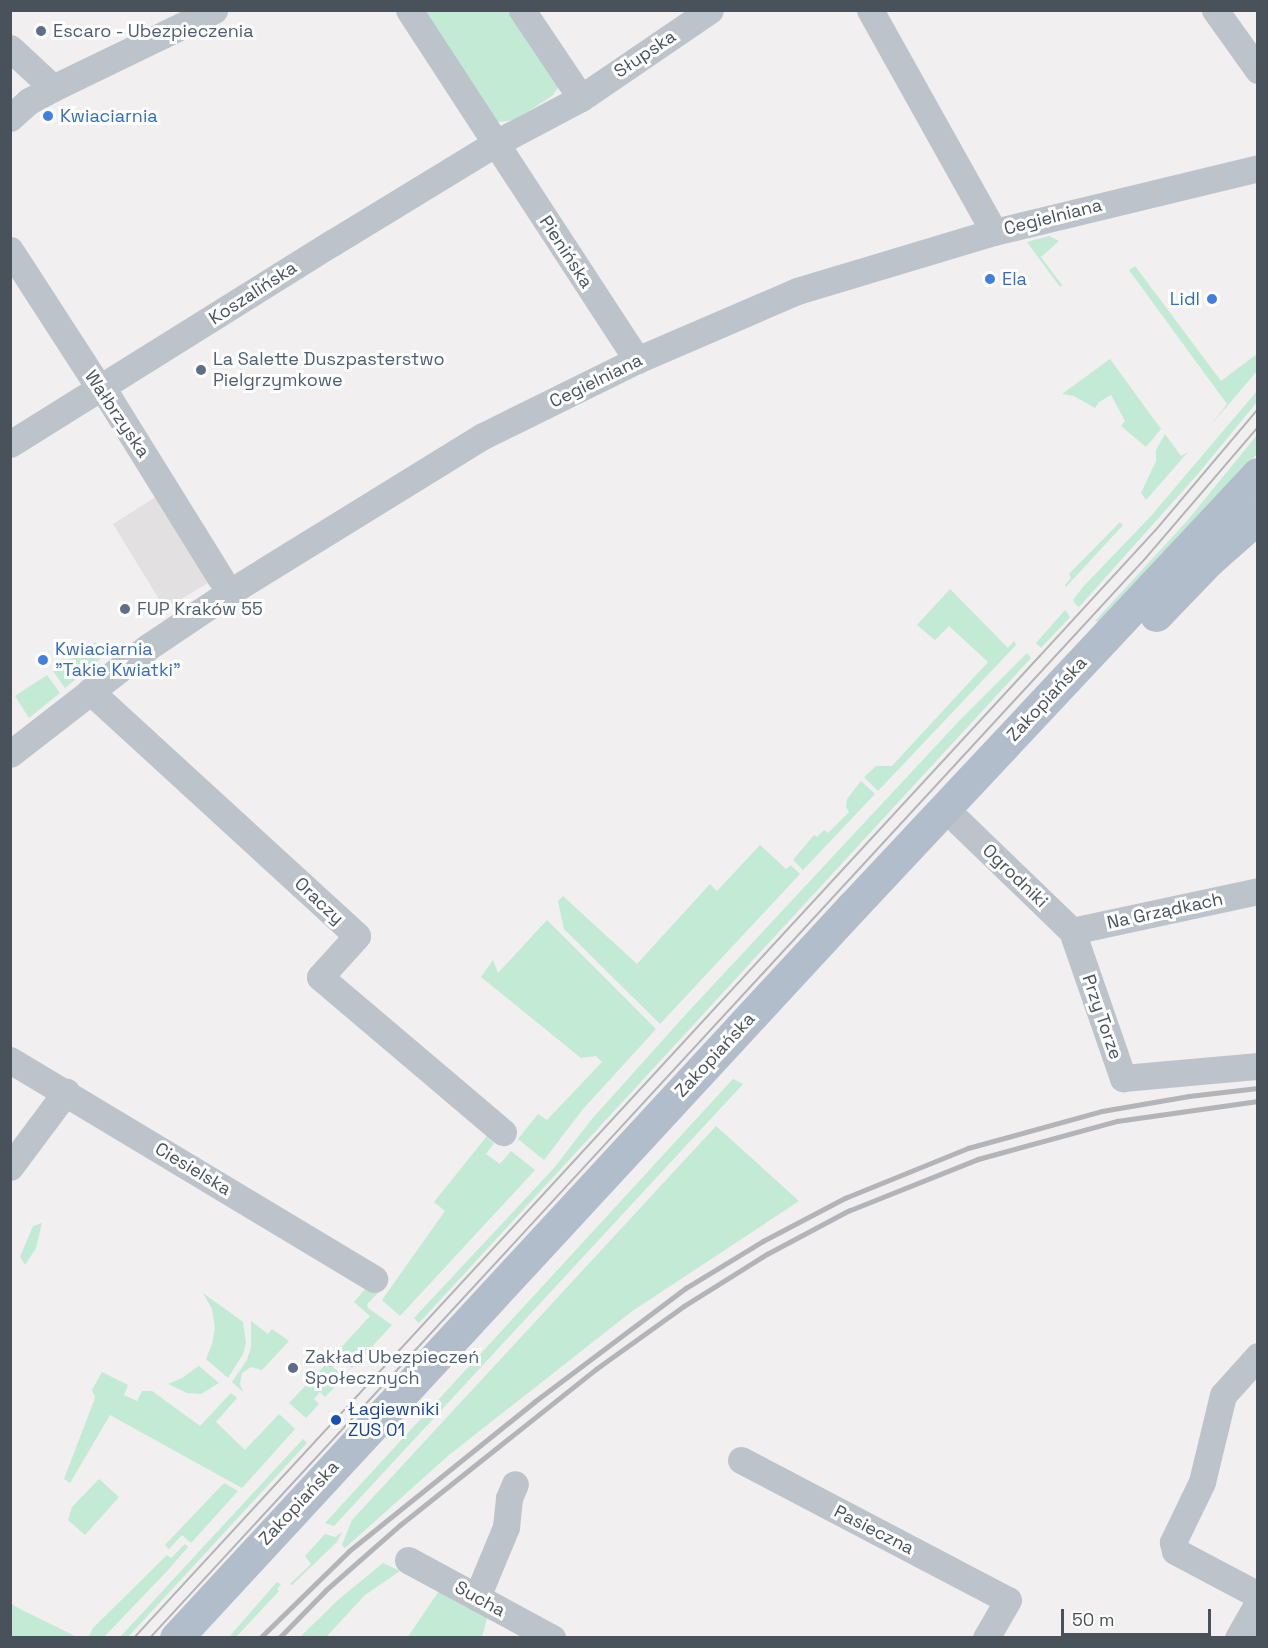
<!DOCTYPE html>
<html>
<head>
<meta charset="utf-8">
<style>
	body { margin:0 }
	#map { position:relative; width:1268px; height:1648px; overflow:hidden; background:#f1efef; font-family:"Space Grotesk",sans-serif }
	div>[style] { position:absolute }
	.education>* { inset:0; background:#e2e0e0 }
	.green>* { inset:0; background:#c2ead4 }
	.minor>* { height:27px; margin:-13.5px; padding:0 13.5px; transform-origin:13.5px; border-radius:13.5px; background:#bcc3ca }
	.major>* { height:33px; margin:-16.5px; padding:0 16.5px; transform-origin:16.5px; border-radius:16.5px; background:#b2bdcb }
	.tram>* { height:1.5px; margin:-0.75px; padding:0 0.75px; transform-origin:0.75px; border-radius:0.75px; background:#b2b4b8 }
	.rail>* { height:4.5px; margin:-2.25px; padding:0 2.25px; transform-origin:2.25px; border-radius:2.25px; background:#b2b4b8 }
	.dots>* { width:16px; height:16px; translate:-50% -50%; box-sizing:border-box; border:3px solid #fff; border-radius:50% }
	span { translate:-50% -50%; white-space:nowrap; text-align:center; line-height:1.15; -webkit-text-stroke:6px #fff; paint-order:stroke }
	.service-label { font-size:18px; color:#4e5e75 }
	.left { translate:0 -50%; text-align:left }
	.street-label { font-size:18px; color:#49515a }
	.shop-label { font-size:18px; color:#366cbe }
	.right { translate:-100% -50%; text-align:right }
	.transit-label { font-size:18px; color:#164399 }
	.frame { position:absolute; inset:0; border:12px solid #49515a; pointer-events:none }
	.scale { position:absolute; left:1061px; top:1609px; width:150px; height:27px; box-sizing:border-box; border:3px solid #49515a; border-top:0; padding-left:8px; font-size:18px; line-height:21px; white-space:nowrap; color:#49515a; -webkit-text-stroke:4px #fff; paint-order:stroke }
</style>
</head>
<body>
<div id="map">
	<div class="education">
		<div style="clip-path:polygon(162px 493px,216px 578px,165px 609px,113px 524px)"></div>
	</div>
	<div class="green">
		<div style="clip-path:polygon(421px 11px,512px 11px,559px 84px,558px 88px,552px 96px,514px 120px,499px 122px,492px 118px)"></div>
		<div style="clip-path:polygon(1049px 236px,1059px 241px,1041px 257px,1062px 285px,1060px 287px,1027px 242px)"></div>
		<div style="clip-path:polygon(1135px 266px,1221px 381px,1257px 354px,1257px 371px,1211px 425px,1227px 404px,1129px 270px)"></div>
		<div style="clip-path:polygon(1110px 359px,1161px 429px,1146px 447px,1121px 426px,1125px 421px,1111px 395px,1099px 402px,1095px 408px,1074px 396px,1062px 394px)"></div>
		<div style="clip-path:polygon(1257px 391px,1257px 402px,1197px 475px,1079px 607px,1076px 605px,1073px 600px,1083px 587px,1151px 516px)"></div>
		<div style="clip-path:polygon(1165px 434px,1181px 456px,1188px 452px,1146px 500px,1141px 493px,1156px 461px,1156px 450px)"></div>
		<div style="clip-path:polygon(1257px 435px,1257px 454px,1100px 622px,1095px 621px,1187px 521px)"></div>
		<div style="clip-path:polygon(1120px 522px,1123px 525px,1066px 587px,1065px 585px,1071px 578px,1069px 574px)"></div>
		<div style="clip-path:polygon(950px 589px,1008px 648px,1014px 641px,1016px 645px,878px 791px,864px 777px,876px 766px,892px 766px,988px 662px,949px 626px,935px 640px,917px 625px)"></div>
		<div style="clip-path:polygon(1065px 610px,1070px 617px,1041px 648px,1036px 643px)"></div>
		<div style="clip-path:polygon(96px 642px,105px 655px,65px 688px,53px 671px)"></div>
		<div style="clip-path:polygon(1027px 653px,1031px 658px,419px 1323px,414px 1318px,554px 1168px,592px 1119px,688px 1012px,960px 720px)"></div>
		<div style="clip-path:polygon(47px 675px,60px 693px,29px 718px,15px 696px)"></div>
		<div style="clip-path:polygon(861px 781px,875px 794px,803px 870px,793px 860px,814px 835px,817px 837px,824px 830px,828px 833px,849px 812px,846px 807px,847px 799px)"></div>
		<div style="clip-path:polygon(760px 845px,786px 869px,791px 865px,800px 874px,660px 1024px,564px 929px,558px 901px,563px 896px,637px 964px,710px 884px,717px 891px)"></div>
		<div style="clip-path:polygon(547px 920px,656px 1029px,583px 1109px,544px 1160px,518px 1139px,538px 1114px,547px 1120px,602px 1062px,596px 1056px,581px 1058px,481px 977px,493px 960px,498px 973px)"></div>
		<div style="clip-path:polygon(733px 1079px,743px 1084px,334px 1526px,325px 1523px)"></div>
		<div style="clip-path:polygon(716px 1126px,799px 1201px,631px 1312px,449px 1455px,345px 1548px,342px 1545px,352px 1520px)"></div>
		<div style="clip-path:polygon(487px 1136px,494px 1143px,486px 1154px,500px 1164px,511px 1151px,535px 1170px,400px 1316px,382px 1300px,445px 1211px,434px 1202px)"></div>
		<div style="clip-path:polygon(42px 1223px,36px 1248px,25px 1265px,20px 1257px,33px 1226px)"></div>
		<div style="clip-path:polygon(365px 1289px,381px 1290px,367px 1304px,368px 1308px,392px 1325px,352px 1368px,336px 1353px,370px 1316px,354px 1302px)"></div>
		<div style="clip-path:polygon(203px 1293px,243px 1322px,246px 1343px,243px 1354px,228px 1378px,206px 1359px,212px 1344px,215px 1328px,212px 1309px)"></div>
		<div style="clip-path:polygon(251px 1321px,268px 1334px,272px 1329px,289px 1341px,262px 1370px,251px 1367px,242px 1373px,240px 1384px,243px 1392px,232px 1382px,247px 1360px,251px 1347px)"></div>
		<div style="clip-path:polygon(328px 1362px,344px 1377px,325px 1397px,320px 1392px,314px 1399px,319px 1404px,306px 1418px,289px 1403px)"></div>
		<div style="clip-path:polygon(199px 1366px,219px 1383px,201px 1394px,187px 1393px,168px 1384px,182px 1378px)"></div>
		<div style="clip-path:polygon(102px 1372px,128px 1385px,124px 1395px,137px 1401px,142px 1391px,152px 1391px,200px 1426px,231px 1393px,237px 1398px,216px 1422px,245px 1450px,279px 1414px,295px 1429px,242px 1488px,110px 1415px,70px 1483px,64px 1479px,95px 1398px,92px 1390px)"></div>
		<div style="clip-path:polygon(303px 1439px,307px 1443px,128px 1637px,120px 1637px)"></div>
		<div style="clip-path:polygon(99px 1479px,119px 1497px,85px 1535px,68px 1520px,72px 1507px)"></div>
		<div style="clip-path:polygon(224px 1483px,238px 1491px,191px 1543px,182px 1535px,169px 1549px,165px 1545px)"></div>
		<div style="clip-path:polygon(342px 1532px,337px 1542px,292px 1585px,290px 1584px,311px 1564px,305px 1556px,325px 1534px,335px 1537px)"></div>
		<div style="clip-path:polygon(185px 1544px,188px 1547px,168px 1570px,104px 1637px,89px 1636px,93px 1628px,167px 1555px,171px 1558px)"></div>
		<div style="clip-path:polygon(383px 1563px,400px 1571px,365px 1595px,326px 1637px,300px 1637px,338px 1600px)"></div>
		<div style="clip-path:polygon(277px 1582px,281px 1585px,277px 1589px,279px 1591px,236px 1637px,229px 1637px)"></div>
		<div style="clip-path:polygon(439px 1591px,488px 1615px,482px 1637px,407px 1638px)"></div>
		<div style="clip-path:polygon(11px 1604px,22px 1610px,77px 1637px,11px 1637px)"></div>
	</div>
	<div class="minor">
		<div style="left:409px;top:10px;width:418px;rotate:56.9deg"></div>
		<div style="left:522px;top:10px;width:106px;rotate:56.2deg"></div>
		<div style="left:870px;top:10px;width:254px;rotate:60.8deg"></div>
		<div style="left:1215px;top:10px;width:74px;rotate:54.4deg"></div>
		<div style="left:10px;top:48px;width:59px;rotate:42.9deg"></div>
		<div style="left:10px;top:118px;width:25px;rotate:-42deg"></div>
		<div style="left:29px;top:101px;width:27px;rotate:-28deg"></div>
		<div style="left:53px;top:88px;width:179px;rotate:-25.8deg"></div>
		<div style="left:10px;top:250px;width:166px;rotate:57.1deg"></div>
		<div style="left:100px;top:389px;width:9px;rotate:41deg"></div>
		<div style="left:107px;top:395px;width:216px;rotate:58.2deg"></div>
		<div style="left:10px;top:444px;width:380px;rotate:-32deg"></div>
		<div style="left:332px;top:243px;width:192px;rotate:-31.4deg"></div>
		<div style="left:496px;top:143px;width:96px;rotate:-27.9deg"></div>
		<div style="left:581px;top:98px;width:156px;rotate:-34.3deg"></div>
		<div style="left:90px;top:691px;width:362px;rotate:42.5deg"></div>
		<div style="left:357px;top:936px;width:55px;rotate:132.1deg"></div>
		<div style="left:320px;top:977px;width:240px;rotate:40.3deg"></div>
		<div style="left:10px;top:754px;width:175px;rotate:-37.8deg"></div>
		<div style="left:148px;top:647px;width:99px;rotate:-33.9deg"></div>
		<div style="left:230px;top:592px;width:297px;rotate:-31.7deg"></div>
		<div style="left:483px;top:436px;width:172px;rotate:-26.3deg"></div>
		<div style="left:637px;top:360px;width:174px;rotate:-23.3deg"></div>
		<div style="left:797px;top:291px;width:206px;rotate:-16.7deg"></div>
		<div style="left:994px;top:232px;width:272px;rotate:-13.6deg"></div>
		<div style="left:958px;top:821px;width:158px;rotate:44deg"></div>
		<div style="left:1072px;top:931px;width:156px;rotate:70.9deg"></div>
		<div style="left:1123px;top:1078px;width:136px;rotate:-5.1deg"></div>
		<div style="left:1072px;top:931px;width:190px;rotate:-12.1deg"></div>
		<div style="left:10px;top:1060px;width:425px;rotate:31deg"></div>
		<div style="left:10px;top:1167px;width:94px;rotate:-53.3deg"></div>
		<div style="left:1258px;top:1356px;width:52px;rotate:131.9deg"></div>
		<div style="left:1223px;top:1395px;width:89px;rotate:103.6deg"></div>
		<div style="left:1202px;top:1482px;width:67px;rotate:115.8deg"></div>
		<div style="left:1173px;top:1542px;width:9px;rotate:77deg"></div>
		<div style="left:1175px;top:1551px;width:94px;rotate:27.9deg"></div>
		<div style="left:741px;top:1460px;width:301px;rotate:27.7deg"></div>
		<div style="left:1008px;top:1600px;width:44px;rotate:120.1deg"></div>
		<div style="left:408px;top:1560px;width:164px;rotate:28.4deg"></div>
		<div style="left:477px;top:1597px;width:76px;rotate:-67.5deg"></div>
		<div style="left:506px;top:1527px;width:29px;rotate:-84deg"></div>
		<div style="left:509px;top:1498px;width:15px;rotate:-67deg"></div>
		<div style="left:1238px;top:1638px;width:40px;rotate:-60.3deg"></div>
	</div>
	<div class="major">
		<div style="left:1156px;top:615px;width:76px;rotate:-46.1deg"></div>
		<div style="left:1209px;top:560px;width:65px;rotate:-41.3deg"></div>
		<div style="left:176px;top:1638px;width:997px;rotate:-47.24deg"></div>
		<div style="left:853px;top:906px;width:592px;rotate:-46.85deg"></div>
	</div>
	<div class="tram">
		<div style="left:134px;top:1638px;width:1335px;rotate:-47.31deg"></div>
		<div style="left:1039px;top:657px;width:171px;rotate:-47.4deg"></div>
		<div style="left:1155px;top:531px;width:160px;rotate:-49.8deg"></div>
		<div style="left:150px;top:1638px;width:1468px;rotate:-47.32deg"></div>
		<div style="left:1145px;top:559px;width:174px;rotate:-49.4deg"></div>
	</div>
	<div class="rail">
		<div style="left:260px;top:1638px;width:124px;rotate:-44.3deg"></div>
		<div style="left:349px;top:1551px;width:238px;rotate:-38.8deg"></div>
		<div style="left:534px;top:1402px;width:190px;rotate:-36.9deg"></div>
		<div style="left:686px;top:1288px;width:90px;rotate:-31.4deg"></div>
		<div style="left:763px;top:1241px;width:93px;rotate:-27.7deg"></div>
		<div style="left:845px;top:1198px;width:133px;rotate:-22.1deg"></div>
		<div style="left:968px;top:1148px;width:139px;rotate:-15.4deg"></div>
		<div style="left:1102px;top:1111px;width:88px;rotate:-9.8deg"></div>
		<div style="left:1189px;top:1096px;width:69px;rotate:-6.6deg"></div>
		<div style="left:279px;top:1638px;width:67px;rotate:-45.6deg"></div>
		<div style="left:326px;top:1590px;width:98px;rotate:-41.3deg"></div>
		<div style="left:400px;top:1525px;width:251px;rotate:-38.5deg"></div>
		<div style="left:596px;top:1369px;width:108px;rotate:-35.6deg"></div>
		<div style="left:684px;top:1306px;width:98px;rotate:-32.1deg"></div>
		<div style="left:767px;top:1254px;width:92px;rotate:-28deg"></div>
		<div style="left:848px;top:1211px;width:140px;rotate:-21.8deg"></div>
		<div style="left:978px;top:1159px;width:144px;rotate:-15.3deg"></div>
		<div style="left:1117px;top:1121px;width:142px;rotate:-8.1deg"></div>
	</div>
	<div class="dots">
		<div style="left:41px;top:31px;background:#5c6f8a"></div>
		<div style="left:48px;top:116px;background:#3f7fe0"></div>
		<div style="left:990px;top:279px;background:#3f7fe0"></div>
		<div style="left:1212px;top:299px;background:#3f7fe0"></div>
		<div style="left:201px;top:370px;background:#5c6f8a"></div>
		<div style="left:125px;top:609px;background:#5c6f8a"></div>
		<div style="left:43px;top:660px;background:#3f7fe0"></div>
		<div style="left:293px;top:1368px;background:#5c6f8a"></div>
		<div style="left:336px;top:1420px;background:#1a4fb4"></div>
	</div>
	<div class="service-label">
		<span class="left" style="left:53px;top:31px">Escaro - Ubezpieczenia</span>
		<span class="left" style="left:213px;top:370px">La Salette Duszpasterstwo<br>Pielgrzymkowe</span>
		<span class="left" style="left:137px;top:609px">FUP Kraków 55</span>
		<span class="left" style="left:305px;top:1368px">Zakład Ubezpieczeń<br>Społecznych</span>
	</div>
	<div class="street-label">
		<span style="left:645px;top:54px;rotate:-34deg">Słupska</span>
		<span style="left:1053px;top:217px;rotate:-14deg">Cegielniana</span>
		<span style="left:566px;top:252px;rotate:57deg">Pienińska</span>
		<span style="left:253px;top:293px;rotate:-33deg">Koszalińska</span>
		<span style="left:596px;top:381px;rotate:-26deg">Cegielniana</span>
		<span style="left:117px;top:414px;rotate:56deg">Wałbrzyska</span>
		<span style="left:1047px;top:699px;rotate:-47deg">Zakopiańska</span>
		<span style="left:1015px;top:876px;rotate:44deg">Ogrodniki</span>
		<span style="left:319px;top:901px;rotate:43deg">Oraczy</span>
		<span style="left:1165px;top:911px;rotate:-12deg">Na Grządkach</span>
		<span style="left:1102px;top:1017px;rotate:71deg">Przy Torze</span>
		<span style="left:715px;top:1055px;rotate:-47deg">Zakopiańska</span>
		<span style="left:193px;top:1169px;rotate:31deg">Ciesielska</span>
		<span style="left:299px;top:1503px;rotate:-47deg">Zakopiańska</span>
		<span style="left:874px;top:1530px;rotate:27deg">Pasieczna</span>
		<span style="left:480px;top:1599px;rotate:29deg">Sucha</span>
	</div>
	<div class="shop-label">
		<span class="left" style="left:60px;top:116px">Kwiaciarnia</span>
		<span class="left" style="left:1002px;top:279px">Ela</span>
		<span class="right" style="left:1200px;top:299px">Lidl</span>
		<span class="left" style="left:55px;top:660px">Kwiaciarnia<br>"Takie Kwiatki"</span>
	</div>
	<div class="transit-label">
		<span class="left" style="left:348px;top:1420px">Łagiewniki<br>ZUS 01</span>
	</div>
	<div class="frame"></div>
	<div class="scale">50 m</div>
</div>
</body>
</html>
